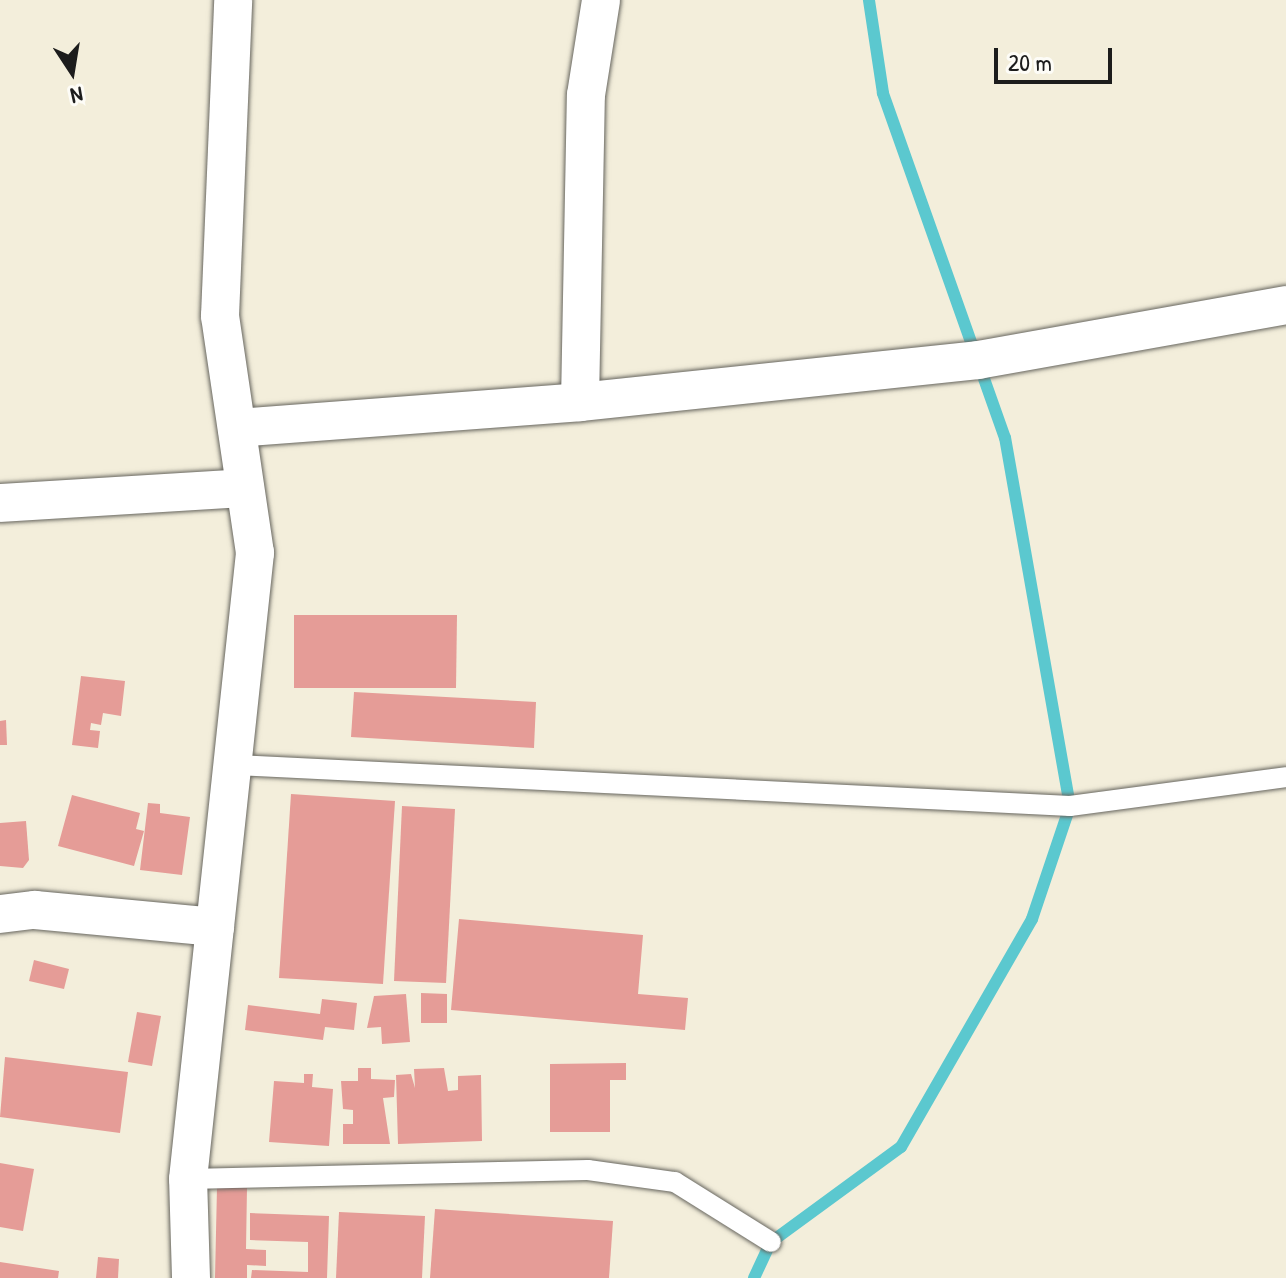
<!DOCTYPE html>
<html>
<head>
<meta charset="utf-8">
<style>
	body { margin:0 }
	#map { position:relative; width:1286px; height:1278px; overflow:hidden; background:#f3eedb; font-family:"Patrick Hand",sans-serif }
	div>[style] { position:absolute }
	.stream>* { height:12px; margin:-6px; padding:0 6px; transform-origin:6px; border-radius:6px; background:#5bc8cf }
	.building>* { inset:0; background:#e59c97 }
	.roads { filter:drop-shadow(0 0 2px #67665f) drop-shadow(0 0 2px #67665f) }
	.service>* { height:20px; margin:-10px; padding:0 10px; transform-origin:10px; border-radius:10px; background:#fff }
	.minor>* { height:38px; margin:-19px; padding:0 19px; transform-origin:19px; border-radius:19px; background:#fff }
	span { translate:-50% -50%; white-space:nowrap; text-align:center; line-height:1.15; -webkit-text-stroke:6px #fdfcf7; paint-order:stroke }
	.north { position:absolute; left:32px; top:32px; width:80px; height:80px; -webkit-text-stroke:6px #fdfcf7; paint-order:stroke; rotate:168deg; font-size:22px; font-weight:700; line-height:32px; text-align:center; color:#1c1c1c }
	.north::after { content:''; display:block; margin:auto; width:28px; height:36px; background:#1c1c1c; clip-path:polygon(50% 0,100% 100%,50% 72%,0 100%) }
	.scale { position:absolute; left:994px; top:48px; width:118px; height:36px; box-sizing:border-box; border:4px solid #1c1c1c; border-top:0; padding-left:10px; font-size:24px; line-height:28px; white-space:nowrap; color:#1c1c1c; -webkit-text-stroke:6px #fdfcf7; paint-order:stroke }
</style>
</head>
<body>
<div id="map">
	<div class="stream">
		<div style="left:754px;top:1278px;width:40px;rotate:-65deg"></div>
		<div style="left:771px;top:1242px;width:161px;rotate:-36.2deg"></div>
		<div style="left:901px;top:1147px;width:263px;rotate:-60.1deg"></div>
		<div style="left:1032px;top:919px;width:119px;rotate:-71.4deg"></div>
		<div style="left:1070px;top:806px;width:374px;rotate:-100deg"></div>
		<div style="left:1005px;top:438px;width:366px;rotate:-109.5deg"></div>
		<div style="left:883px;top:93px;width:94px;rotate:-98.6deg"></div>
	</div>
	<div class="building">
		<div style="clip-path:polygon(294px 615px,457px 615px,456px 688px,294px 688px)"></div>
		<div style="clip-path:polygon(81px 676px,125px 681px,121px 716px,103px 713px,101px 725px,91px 723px,90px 730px,100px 731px,98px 748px,72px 745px)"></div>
		<div style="clip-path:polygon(354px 692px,536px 702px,534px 748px,351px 737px)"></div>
		<div style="clip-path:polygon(6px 720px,7px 745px,0 745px,0 721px)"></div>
		<div style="clip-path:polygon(291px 794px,395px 801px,383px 984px,279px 978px)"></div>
		<div style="clip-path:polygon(72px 795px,140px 813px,136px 829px,144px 831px,134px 866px,58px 846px)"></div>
		<div style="clip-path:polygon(148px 803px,160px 804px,160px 813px,190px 817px,182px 875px,140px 870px)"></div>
		<div style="clip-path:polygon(402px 806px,455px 809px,446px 983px,394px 981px)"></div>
		<div style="clip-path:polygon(26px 821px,29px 860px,23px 868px,0 866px,0 823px)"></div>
		<div style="clip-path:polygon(459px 919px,643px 935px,638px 994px,688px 998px,685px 1030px,451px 1010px)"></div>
		<div style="clip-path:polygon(34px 960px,69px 969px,64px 989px,29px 981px)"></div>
		<div style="clip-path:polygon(421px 993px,447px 994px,447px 1023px,421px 1023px)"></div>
		<div style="clip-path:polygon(406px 994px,410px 1042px,382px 1044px,381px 1027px,367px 1028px,374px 996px)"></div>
		<div style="clip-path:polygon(322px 999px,357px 1003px,354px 1030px,325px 1027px,323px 1040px,245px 1030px,248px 1005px,320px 1014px)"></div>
		<div style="clip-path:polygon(137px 1012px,161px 1016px,152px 1066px,128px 1062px)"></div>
		<div style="clip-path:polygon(5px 1057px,128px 1072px,120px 1133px,0 1117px)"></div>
		<div style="clip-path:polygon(626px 1063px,626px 1080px,610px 1080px,610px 1132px,550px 1132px,550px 1064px)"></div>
		<div style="clip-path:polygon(358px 1068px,371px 1068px,371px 1079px,395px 1080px,394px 1097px,383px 1098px,390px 1144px,343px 1144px,343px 1124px,353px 1124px,353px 1110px,343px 1109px,341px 1081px,358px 1081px)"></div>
		<div style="clip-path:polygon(444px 1068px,448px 1091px,458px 1090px,458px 1076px,481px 1075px,482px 1141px,398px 1144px,396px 1075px,411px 1074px,415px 1088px,414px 1069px)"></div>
		<div style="clip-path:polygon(304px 1074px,313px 1074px,312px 1087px,333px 1089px,329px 1146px,269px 1142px,274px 1081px,304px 1083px)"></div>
		<div style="clip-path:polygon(0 1163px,34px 1169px,23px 1231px,0 1227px)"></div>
		<div style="clip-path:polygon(217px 1187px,247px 1188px,246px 1249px,266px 1250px,266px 1266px,247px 1265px,247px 1278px,215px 1278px)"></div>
		<div style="clip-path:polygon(435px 1209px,613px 1221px,609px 1278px,430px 1278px)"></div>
		<div style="clip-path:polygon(339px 1212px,425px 1216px,422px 1278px,336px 1278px)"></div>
		<div style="clip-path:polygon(250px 1213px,329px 1216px,327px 1278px,251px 1278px,252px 1270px,308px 1272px,308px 1242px,250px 1240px)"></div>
		<div style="clip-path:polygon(98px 1257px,119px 1259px,118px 1278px,96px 1278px)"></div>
		<div style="clip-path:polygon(0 1262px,59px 1271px,58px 1278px,0 1278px)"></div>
	</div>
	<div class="roads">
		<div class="service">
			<div style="left:236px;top:765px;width:835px;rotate:2.81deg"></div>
			<div style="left:1070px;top:806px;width:218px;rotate:-7.6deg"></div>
			<div style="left:188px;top:1179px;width:400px;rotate:-1.3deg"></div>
			<div style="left:588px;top:1170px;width:88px;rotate:7.9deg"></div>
			<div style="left:675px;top:1182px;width:113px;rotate:32deg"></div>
		</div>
		<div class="minor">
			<div style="left:580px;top:402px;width:307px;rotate:-88.9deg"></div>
			<div style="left:586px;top:95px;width:96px;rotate:-81deg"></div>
			<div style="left:237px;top:428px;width:344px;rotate:-4.3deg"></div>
			<div style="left:580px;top:402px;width:400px;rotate:-6deg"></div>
			<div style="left:978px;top:360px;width:313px;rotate:-10.1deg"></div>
			<div style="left:0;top:503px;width:245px;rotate:-3.5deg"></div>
			<div style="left:0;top:914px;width:35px;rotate:-7deg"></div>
			<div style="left:35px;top:910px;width:181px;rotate:5.4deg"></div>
			<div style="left:191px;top:1278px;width:99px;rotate:-91.7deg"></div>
			<div style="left:188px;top:1179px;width:630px;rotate:-83.89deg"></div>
			<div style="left:255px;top:553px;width:240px;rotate:-98.4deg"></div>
			<div style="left:220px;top:316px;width:316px;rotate:-87.6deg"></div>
		</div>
	</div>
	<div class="north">N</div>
	<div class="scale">20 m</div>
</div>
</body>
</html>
